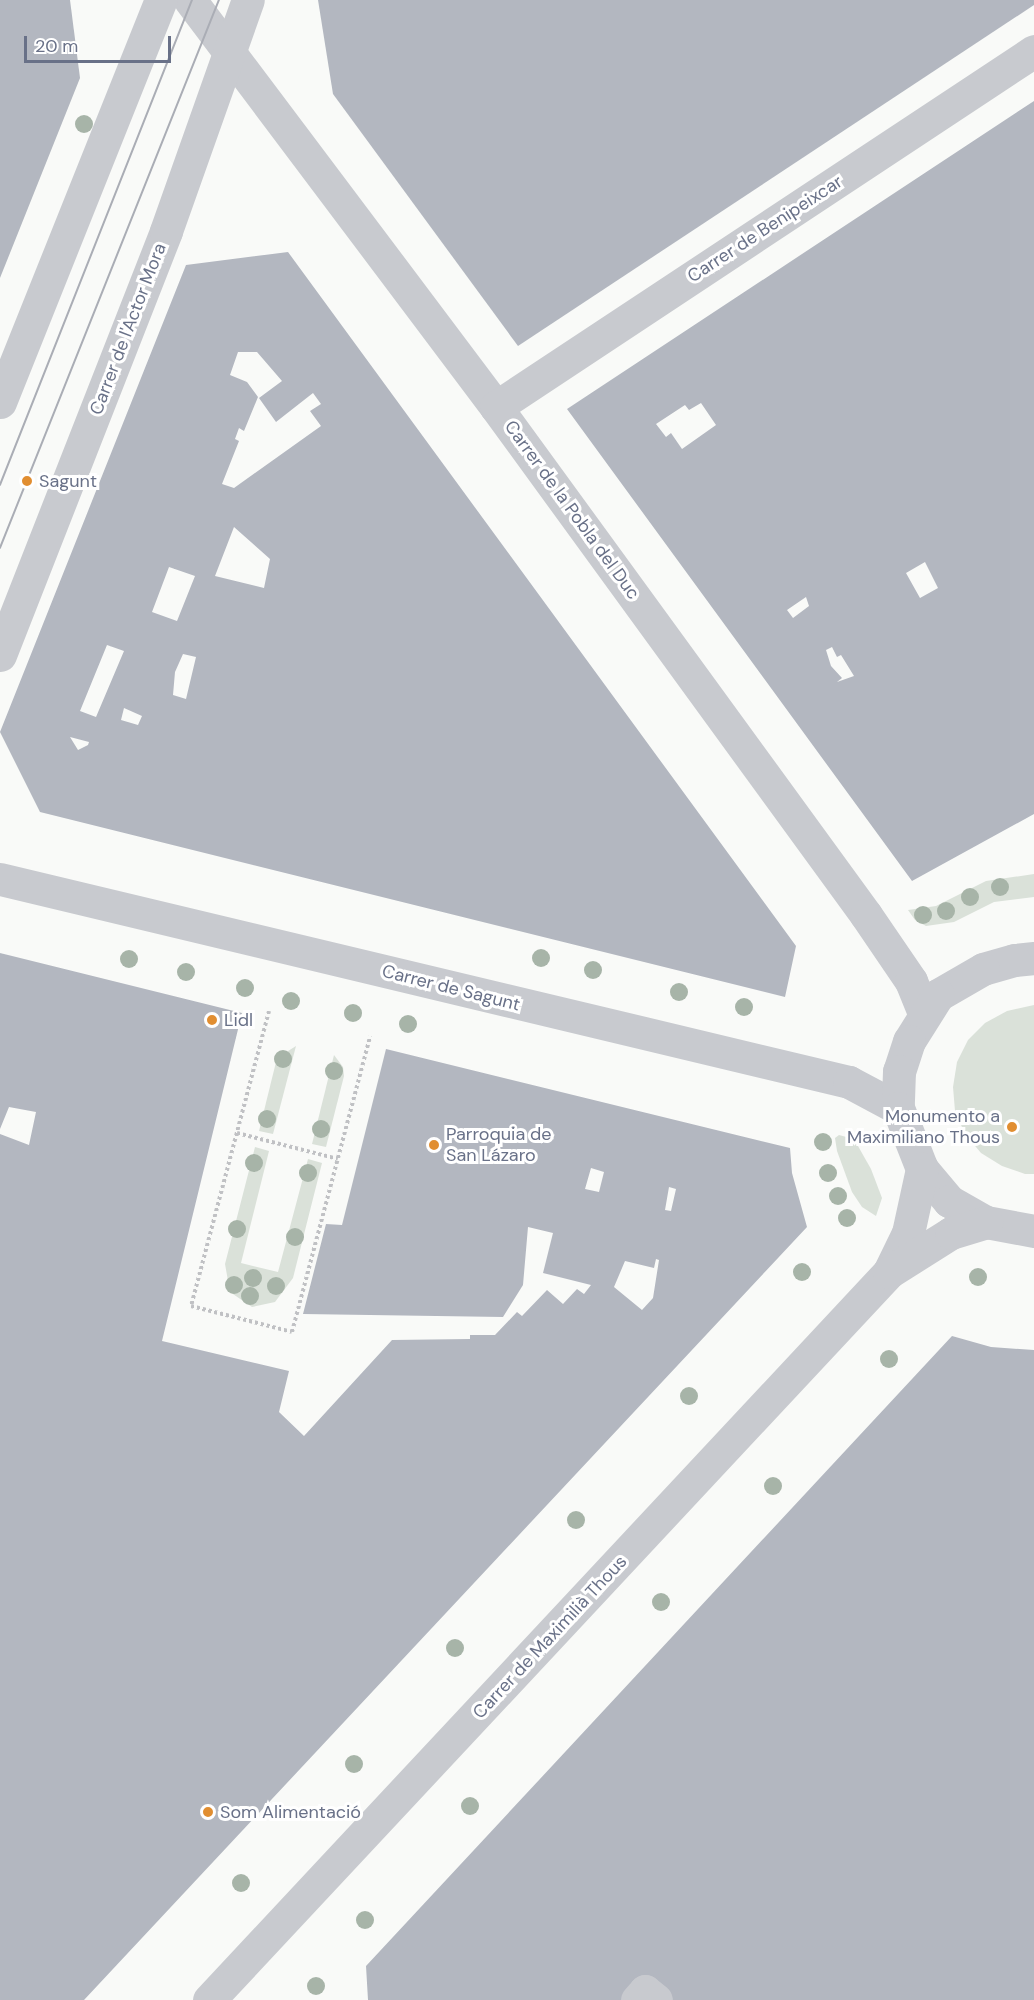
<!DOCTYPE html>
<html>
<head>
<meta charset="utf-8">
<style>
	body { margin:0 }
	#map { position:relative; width:1034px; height:2000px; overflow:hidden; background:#f9faf8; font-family:"DM Sans",sans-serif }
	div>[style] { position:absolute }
	.green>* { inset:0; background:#dae1d9 }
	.building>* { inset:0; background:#b3b7c0 }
	.path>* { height:4px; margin-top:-2px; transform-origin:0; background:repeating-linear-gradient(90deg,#c0c1c4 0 3px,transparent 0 6px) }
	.minor>* { height:33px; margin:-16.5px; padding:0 16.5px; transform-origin:16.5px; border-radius:16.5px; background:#c8cacf }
	.tram>* { height:1.5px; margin:-0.75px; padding:0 0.75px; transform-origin:0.75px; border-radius:0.75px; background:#aaadb5 }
	.trees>* { width:18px; height:18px; margin:-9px; border-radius:50%; background:#a7b4a8 }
	.dots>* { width:16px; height:16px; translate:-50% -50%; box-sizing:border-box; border:3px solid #fff; border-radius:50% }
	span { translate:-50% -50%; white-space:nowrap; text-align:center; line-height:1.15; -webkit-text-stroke:6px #fff; paint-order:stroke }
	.street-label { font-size:18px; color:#697188 }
	.poi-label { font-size:18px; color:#697188 }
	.left { translate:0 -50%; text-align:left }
	.right { translate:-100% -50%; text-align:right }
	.scale { position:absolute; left:24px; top:36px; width:147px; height:27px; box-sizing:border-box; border:3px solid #697188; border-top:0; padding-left:8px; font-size:18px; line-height:21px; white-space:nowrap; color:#697188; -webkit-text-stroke:4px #fff; paint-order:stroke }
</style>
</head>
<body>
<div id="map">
	<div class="green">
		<div style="clip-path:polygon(1034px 874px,1034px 897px,994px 902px,954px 922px,926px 926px,915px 920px,908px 910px,936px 906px,986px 881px)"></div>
		<div style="clip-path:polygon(1034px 1005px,1034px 1174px,1025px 1174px,1002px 1166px,981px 1153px,965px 1134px,955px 1111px,953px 1087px,957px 1062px,968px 1040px,985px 1023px,1007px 1011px)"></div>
		<div style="clip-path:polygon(296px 1046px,273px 1134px,259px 1131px,277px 1058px)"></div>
		<div style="clip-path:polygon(334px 1055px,343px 1067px,344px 1076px,326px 1147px,312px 1144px)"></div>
		<div style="clip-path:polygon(839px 1135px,854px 1139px,871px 1169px,882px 1198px,876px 1216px,862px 1207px,852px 1192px,837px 1151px,835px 1138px)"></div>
		<div style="clip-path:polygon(255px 1147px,269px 1151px,241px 1263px,278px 1272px,308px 1159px,322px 1163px,293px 1278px,275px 1302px,252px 1307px,230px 1292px,225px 1264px)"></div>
	</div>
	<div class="building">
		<div style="clip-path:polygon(0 0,70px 0,80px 78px,0 278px)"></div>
		<div style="clip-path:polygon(318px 0,1034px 0,1034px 5px,518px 346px,333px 94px)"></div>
		<div style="clip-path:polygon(evenodd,1034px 101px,1034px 814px,912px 881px,567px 409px,1034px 101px,701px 403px,716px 425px,682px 449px,671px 433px,666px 437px,656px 424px,685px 405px,689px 410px,701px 403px,1034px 101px,925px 562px,938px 588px,920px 598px,906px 573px,925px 562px,1034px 101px,806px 597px,809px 606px,793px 618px,787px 610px,806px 597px,1034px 101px,832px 647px,837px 657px,841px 655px,854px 676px,837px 682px,842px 678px,831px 666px,826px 650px,832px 647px)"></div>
		<div style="clip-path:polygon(evenodd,288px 252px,796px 946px,785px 997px,40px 812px,0 732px,186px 265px,288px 252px,238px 352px,257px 352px,282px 381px,259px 398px,276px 422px,313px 393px,321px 404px,310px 411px,321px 426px,234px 488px,222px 484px,239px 441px,235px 439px,239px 428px,244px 431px,258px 397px,247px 382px,230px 375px,238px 352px,288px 252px,234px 527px,270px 559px,264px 588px,215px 576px,234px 527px,288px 252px,169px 567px,195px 576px,177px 621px,152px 612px,169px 567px,288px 252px,107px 645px,124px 651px,96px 717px,80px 711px,107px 645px,288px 252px,183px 654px,196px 657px,186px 699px,173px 695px,175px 672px,183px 654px,288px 252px,124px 708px,142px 716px,138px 725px,121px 720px,124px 708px,288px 252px,70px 737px,89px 742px,88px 745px,78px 750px,70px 737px)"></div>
		<div style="clip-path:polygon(evenodd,0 953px,242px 1013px,162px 1341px,289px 1371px,279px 1412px,304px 1436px,392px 1340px,470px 1339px,470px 1335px,495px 1335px,517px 1312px,522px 1316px,547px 1290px,563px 1304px,577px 1289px,584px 1294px,591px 1285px,543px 1273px,553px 1233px,528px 1227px,523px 1285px,503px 1317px,303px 1314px,326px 1224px,342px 1225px,386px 1049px,790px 1148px,792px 1173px,807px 1227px,84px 2000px,0 2000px,0 1134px,29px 1145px,36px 1112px,9px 1107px,0 1129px,0 953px,591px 1168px,604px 1172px,599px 1192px,585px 1189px,591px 1168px,0 953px,669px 1187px,676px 1189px,671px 1211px,665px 1210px,669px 1187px,0 953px,656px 1259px,659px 1260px,653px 1298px,642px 1310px,614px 1287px,625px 1261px,654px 1268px,656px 1259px)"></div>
		<div style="clip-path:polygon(952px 1336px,991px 1347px,1034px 1350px,1034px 2000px,368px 2000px,366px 1966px)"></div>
	</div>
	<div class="path">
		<div style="left:269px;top:1011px;width:305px;rotate:104.8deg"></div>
		<div style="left:191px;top:1306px;width:104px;rotate:14.4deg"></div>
		<div style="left:292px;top:1332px;width:306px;rotate:-75.2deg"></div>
		<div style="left:237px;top:1133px;width:104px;rotate:14.4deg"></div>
	</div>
	<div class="minor">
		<div style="left:190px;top:0;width:509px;rotate:53.06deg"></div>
		<div style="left:496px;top:407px;width:628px;rotate:53.93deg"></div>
		<div style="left:866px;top:915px;width:80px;rotate:55.7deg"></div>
		<div style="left:911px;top:981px;width:35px;rotate:68deg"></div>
		<div style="left:0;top:402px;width:433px;rotate:-68.2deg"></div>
		<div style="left:496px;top:407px;width:645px;rotate:-33.49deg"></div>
		<div style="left:0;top:655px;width:455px;rotate:-68.6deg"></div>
		<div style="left:166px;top:231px;width:245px;rotate:-70.5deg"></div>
		<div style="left:0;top:879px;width:873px;rotate:13.45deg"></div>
		<div style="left:849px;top:1082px;width:55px;rotate:28deg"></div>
		<div style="left:1034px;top:958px;width:20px;rotate:174deg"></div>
		<div style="left:1014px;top:960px;width:32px;rotate:164deg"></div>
		<div style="left:983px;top:969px;width:52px;rotate:150deg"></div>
		<div style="left:938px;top:995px;width:54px;rotate:122.2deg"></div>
		<div style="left:909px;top:1041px;width:32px;rotate:108deg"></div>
		<div style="left:899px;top:1071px;width:37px;rotate:92deg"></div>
		<div style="left:898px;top:1108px;width:66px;rotate:68.5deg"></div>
		<div style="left:922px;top:1169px;width:42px;rotate:49.8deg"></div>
		<div style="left:949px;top:1201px;width:43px;rotate:29.6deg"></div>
		<div style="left:986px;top:1222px;width:49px;rotate:10.6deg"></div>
		<div style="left:889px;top:1272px;width:43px;rotate:-64deg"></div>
		<div style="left:908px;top:1233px;width:66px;rotate:-77.7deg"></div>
		<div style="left:209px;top:2000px;width:996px;rotate:-46.95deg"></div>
		<div style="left:889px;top:1272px;width:73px;rotate:-32.2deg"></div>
		<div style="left:951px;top:1233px;width:37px;rotate:-17deg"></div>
		<div style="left:637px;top:2000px;width:12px;rotate:-48deg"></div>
		<div style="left:645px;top:1991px;width:14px;rotate:39deg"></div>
	</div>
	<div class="tram">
		<div style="left:0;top:485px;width:522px;rotate:-68.4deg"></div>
		<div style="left:0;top:548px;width:590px;rotate:-68.22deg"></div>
	</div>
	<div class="trees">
		<div style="left:84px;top:124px"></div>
		<div style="left:1000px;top:887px"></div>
		<div style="left:970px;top:897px"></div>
		<div style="left:946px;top:911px"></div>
		<div style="left:923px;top:915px"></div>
		<div style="left:541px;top:958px"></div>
		<div style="left:129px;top:959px"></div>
		<div style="left:593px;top:970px"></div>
		<div style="left:186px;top:972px"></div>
		<div style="left:245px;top:988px"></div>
		<div style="left:679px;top:992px"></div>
		<div style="left:291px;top:1001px"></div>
		<div style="left:744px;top:1007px"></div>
		<div style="left:353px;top:1013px"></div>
		<div style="left:408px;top:1024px"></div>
		<div style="left:283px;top:1059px"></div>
		<div style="left:334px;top:1071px"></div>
		<div style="left:267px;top:1119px"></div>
		<div style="left:321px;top:1129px"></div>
		<div style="left:823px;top:1142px"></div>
		<div style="left:254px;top:1163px"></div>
		<div style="left:308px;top:1173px"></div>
		<div style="left:828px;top:1173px"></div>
		<div style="left:838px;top:1196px"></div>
		<div style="left:847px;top:1218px"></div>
		<div style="left:237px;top:1229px"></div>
		<div style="left:295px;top:1237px"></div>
		<div style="left:802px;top:1272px"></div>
		<div style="left:978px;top:1277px"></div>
		<div style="left:253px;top:1278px"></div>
		<div style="left:234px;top:1285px"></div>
		<div style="left:276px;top:1286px"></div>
		<div style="left:250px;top:1296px"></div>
		<div style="left:889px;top:1359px"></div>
		<div style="left:689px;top:1396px"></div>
		<div style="left:773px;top:1486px"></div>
		<div style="left:576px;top:1520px"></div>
		<div style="left:661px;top:1602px"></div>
		<div style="left:455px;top:1648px"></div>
		<div style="left:354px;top:1764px"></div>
		<div style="left:470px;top:1806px"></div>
		<div style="left:241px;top:1883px"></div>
		<div style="left:365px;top:1920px"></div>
		<div style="left:316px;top:1986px"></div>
	</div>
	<div class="dots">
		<div style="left:27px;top:481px;background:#e18e31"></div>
		<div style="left:212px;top:1020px;background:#e18e31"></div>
		<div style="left:1012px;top:1127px;background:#e18e31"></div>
		<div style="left:434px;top:1145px;background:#e18e31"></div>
		<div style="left:208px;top:1812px;background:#e18e31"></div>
	</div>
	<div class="street-label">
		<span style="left:765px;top:229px;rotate:-33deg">Carrer de Benipeixcar</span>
		<span style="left:128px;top:329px;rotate:-69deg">Carrer de l'Actor Mora</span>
		<span style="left:572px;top:510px;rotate:54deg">Carrer de la Pobla del Duc</span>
		<span style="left:451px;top:988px;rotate:14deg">Carrer de Sagunt</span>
		<span style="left:550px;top:1637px;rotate:-47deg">Carrer de Maximilià Thous</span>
	</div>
	<div class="poi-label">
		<span class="left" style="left:39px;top:481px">Sagunt</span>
		<span class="left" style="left:224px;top:1020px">Lidl</span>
		<span class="right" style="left:1000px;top:1127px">Monumento a<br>Maximiliano Thous</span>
		<span class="left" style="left:446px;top:1145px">Parroquia de<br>San Lázaro</span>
		<span class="left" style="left:220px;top:1812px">Som Alimentació</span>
	</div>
	<div class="scale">20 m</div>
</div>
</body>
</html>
